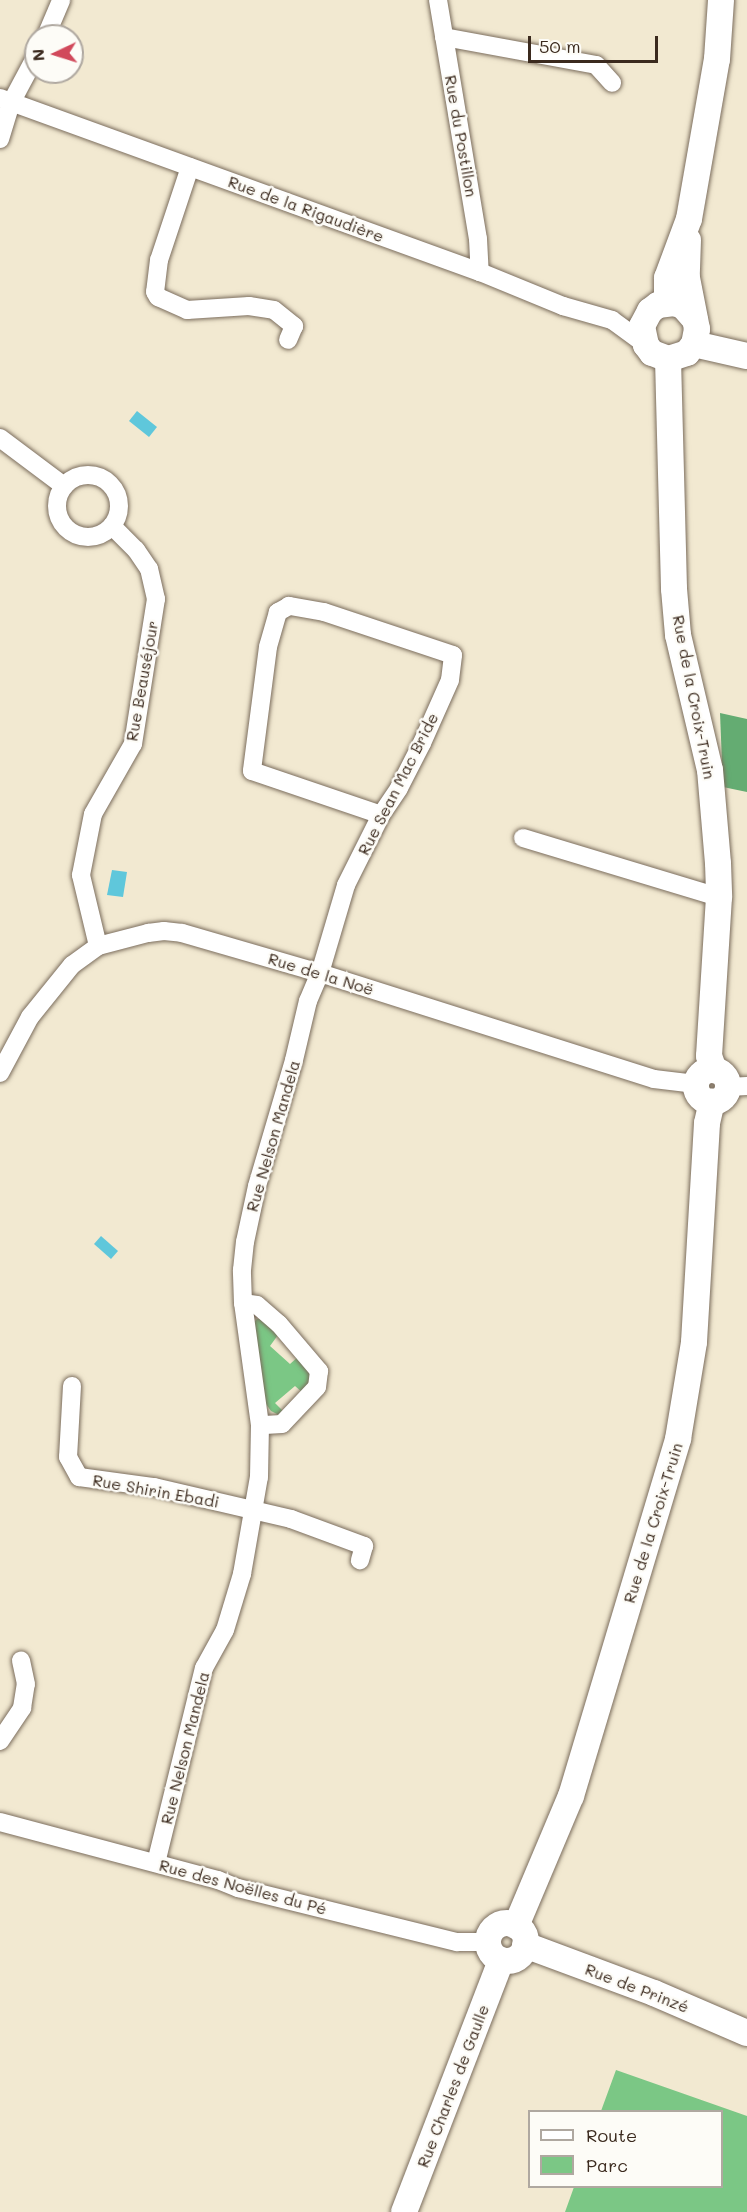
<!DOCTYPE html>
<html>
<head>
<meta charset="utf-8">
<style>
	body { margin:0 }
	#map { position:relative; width:747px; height:2212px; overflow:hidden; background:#f2e9d1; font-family:Mali,sans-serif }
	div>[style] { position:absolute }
	.green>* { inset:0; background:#7bc785 }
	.forest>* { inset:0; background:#64ac72 }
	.water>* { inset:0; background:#5fc7db }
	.roads { filter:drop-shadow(0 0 2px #7b6d5d) drop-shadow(0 0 2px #7b6d5d) }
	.street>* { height:18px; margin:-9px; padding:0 9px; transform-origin:9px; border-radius:9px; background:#fff }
	.street>.ring { margin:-9px; padding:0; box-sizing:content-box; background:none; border:18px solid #fff; border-radius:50% }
	.secondary>* { height:26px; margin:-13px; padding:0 13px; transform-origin:13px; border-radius:13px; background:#fff }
	.secondary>.ring { margin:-13px; padding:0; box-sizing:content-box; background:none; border:26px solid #fff; border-radius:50% }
	span { translate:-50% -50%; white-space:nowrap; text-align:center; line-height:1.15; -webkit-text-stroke:5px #fdfcf7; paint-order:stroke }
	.street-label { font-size:16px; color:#3b2a1e }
	.legend { position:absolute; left:528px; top:2110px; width:195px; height:78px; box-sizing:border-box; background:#fdfcf7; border:2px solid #afa8a0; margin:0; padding:8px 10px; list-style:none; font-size:18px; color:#3b2a1e }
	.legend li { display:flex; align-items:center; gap:12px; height:30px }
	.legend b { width:30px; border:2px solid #afa8a0 }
	.north { position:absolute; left:24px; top:24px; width:60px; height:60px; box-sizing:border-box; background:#fdfcf7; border:2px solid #afa8a0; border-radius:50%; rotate:266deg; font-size:16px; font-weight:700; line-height:24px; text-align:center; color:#3b2a1e }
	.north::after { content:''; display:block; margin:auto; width:21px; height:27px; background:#d1495b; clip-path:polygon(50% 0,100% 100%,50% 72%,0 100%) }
	.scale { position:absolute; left:528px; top:36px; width:130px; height:27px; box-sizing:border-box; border:3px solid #3b2a1e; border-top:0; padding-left:8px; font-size:18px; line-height:21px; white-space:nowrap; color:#3b2a1e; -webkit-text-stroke:4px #fdfcf7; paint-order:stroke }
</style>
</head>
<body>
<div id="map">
	<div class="green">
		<div style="clip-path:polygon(257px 1319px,261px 1319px,278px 1335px,270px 1346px,290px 1364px,299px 1356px,311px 1372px,309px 1387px,303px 1393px,295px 1386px,275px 1403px,285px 1413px,279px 1415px,271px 1411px,266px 1404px,255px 1338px,254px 1322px)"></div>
		<div style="clip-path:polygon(616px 2070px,747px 2116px,747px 2212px,565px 2212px,574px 2187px,722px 2186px,722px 2112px,601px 2111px)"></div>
	</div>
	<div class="forest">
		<div style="clip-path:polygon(720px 713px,747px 719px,747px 792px,723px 787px)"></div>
	</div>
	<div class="water">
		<div style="clip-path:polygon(137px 411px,157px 427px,149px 437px,129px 421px)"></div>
		<div style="clip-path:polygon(112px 870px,127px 872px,123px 897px,107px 895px)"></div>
		<div style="clip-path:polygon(101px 1236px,118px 1251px,111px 1259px,94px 1244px)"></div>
	</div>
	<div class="roads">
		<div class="street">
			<div style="left:438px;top:0;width:242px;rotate:80.5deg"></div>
			<div style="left:478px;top:239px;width:33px;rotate:87deg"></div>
			<div style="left:46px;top:36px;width:39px;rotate:-67deg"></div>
			<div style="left:444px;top:37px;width:155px;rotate:10.4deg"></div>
			<div style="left:596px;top:65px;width:24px;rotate:48deg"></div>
			<div style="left:0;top:98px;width:511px;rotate:19.93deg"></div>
			<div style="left:480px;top:272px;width:90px;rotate:22.3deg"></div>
			<div style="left:563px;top:306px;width:51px;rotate:15.9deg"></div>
			<div style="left:612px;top:320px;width:42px;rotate:36.3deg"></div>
			<div style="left:0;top:139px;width:38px;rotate:-73deg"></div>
			<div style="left:11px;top:103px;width:53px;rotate:-62deg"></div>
			<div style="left:190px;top:167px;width:98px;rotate:108.4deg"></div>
			<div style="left:159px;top:260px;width:32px;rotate:97deg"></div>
			<div style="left:155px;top:292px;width:6px;rotate:59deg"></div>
			<div style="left:158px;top:297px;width:32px;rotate:24deg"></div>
			<div style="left:187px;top:310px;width:62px;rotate:-3.7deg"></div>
			<div style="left:249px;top:306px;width:25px;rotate:9deg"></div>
			<div style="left:274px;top:310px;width:26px;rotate:39deg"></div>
			<div style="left:294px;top:326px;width:15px;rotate:113deg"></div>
			<div style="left:0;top:438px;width:80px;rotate:36.9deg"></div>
			<div class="ring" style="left:57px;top:475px;width:44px;height:44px"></div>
			<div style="left:523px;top:838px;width:205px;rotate:16.8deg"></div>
			<div style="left:98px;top:946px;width:73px;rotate:-103.5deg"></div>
			<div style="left:81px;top:875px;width:62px;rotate:-78.9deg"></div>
			<div style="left:93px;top:814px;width:81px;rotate:-60.3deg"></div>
			<div style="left:133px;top:744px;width:147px;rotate:-81deg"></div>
			<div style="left:156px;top:599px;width:31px;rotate:-103deg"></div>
			<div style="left:149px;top:569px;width:23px;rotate:-124deg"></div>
			<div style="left:136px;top:550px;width:34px;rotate:-135deg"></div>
			<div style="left:0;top:1073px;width:64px;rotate:-61.8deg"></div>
			<div style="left:30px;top:1017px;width:67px;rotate:-51.1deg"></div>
			<div style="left:72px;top:965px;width:32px;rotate:-36deg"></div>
			<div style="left:98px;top:946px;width:52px;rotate:-14.6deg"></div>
			<div style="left:148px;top:933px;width:16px;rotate:-7deg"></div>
			<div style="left:164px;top:931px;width:18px;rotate:6deg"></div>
			<div style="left:182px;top:933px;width:144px;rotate:16.2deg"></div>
			<div style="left:320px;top:973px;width:350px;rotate:17.6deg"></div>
			<div style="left:654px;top:1079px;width:42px;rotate:6.8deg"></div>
			<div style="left:728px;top:1087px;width:19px;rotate:-3deg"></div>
			<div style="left:243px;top:1303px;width:14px;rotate:8deg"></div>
			<div style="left:257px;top:1305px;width:29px;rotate:41deg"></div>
			<div style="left:279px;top:1324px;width:62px;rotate:49.6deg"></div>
			<div style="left:319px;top:1371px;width:16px;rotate:97deg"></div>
			<div style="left:317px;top:1387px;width:51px;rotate:133.4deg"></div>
			<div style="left:282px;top:1424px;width:22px;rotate:177deg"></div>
			<div style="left:72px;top:1386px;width:71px;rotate:93.2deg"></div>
			<div style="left:68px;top:1457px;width:23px;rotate:61deg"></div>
			<div style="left:79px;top:1477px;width:76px;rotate:7.6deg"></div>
			<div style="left:154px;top:1487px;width:141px;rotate:13.1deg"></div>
			<div style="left:291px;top:1519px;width:78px;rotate:20.3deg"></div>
			<div style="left:364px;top:1546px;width:15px;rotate:106deg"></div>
			<div style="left:0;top:1741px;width:40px;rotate:-56deg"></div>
			<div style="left:22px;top:1708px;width:24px;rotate:-81deg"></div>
			<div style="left:26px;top:1684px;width:24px;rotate:-102deg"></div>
			<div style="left:0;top:1822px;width:226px;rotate:14.9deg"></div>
			<div style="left:218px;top:1880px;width:22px;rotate:22deg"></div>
			<div style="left:238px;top:1888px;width:226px;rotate:13.9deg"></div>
			<div style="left:457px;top:1942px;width:31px"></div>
			<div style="left:156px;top:1863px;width:201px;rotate:-76.2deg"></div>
			<div style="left:204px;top:1668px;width:43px;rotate:-61.1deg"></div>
			<div style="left:225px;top:1630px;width:59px;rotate:-73.1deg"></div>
			<div style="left:242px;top:1574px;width:98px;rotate:-80.1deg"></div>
			<div style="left:259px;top:1477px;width:52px;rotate:-88.9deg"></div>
			<div style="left:260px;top:1425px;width:123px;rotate:-97.9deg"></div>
			<div style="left:243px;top:1303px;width:33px;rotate:-92deg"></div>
			<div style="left:242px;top:1270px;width:28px;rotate:-84deg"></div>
			<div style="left:245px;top:1242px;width:57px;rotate:-77.9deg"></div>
			<div style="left:257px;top:1186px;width:131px;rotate:-73.6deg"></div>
			<div style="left:294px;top:1060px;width:61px;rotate:-76.7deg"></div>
			<div style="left:308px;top:1001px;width:30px;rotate:-67deg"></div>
			<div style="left:320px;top:973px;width:92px;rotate:-73.5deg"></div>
			<div style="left:346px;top:885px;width:78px;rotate:-63.4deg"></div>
			<div style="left:381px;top:815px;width:32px;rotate:-56deg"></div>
			<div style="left:399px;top:788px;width:51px;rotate:-62.9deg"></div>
			<div style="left:422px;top:743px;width:69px;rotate:-66deg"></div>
			<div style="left:450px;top:680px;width:25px;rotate:-83deg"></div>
			<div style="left:453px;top:655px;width:136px;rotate:-161.6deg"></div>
			<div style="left:324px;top:612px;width:36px;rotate:-170deg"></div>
			<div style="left:289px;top:606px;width:13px;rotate:151deg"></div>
			<div style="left:278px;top:612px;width:36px;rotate:106deg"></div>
			<div style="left:268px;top:647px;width:125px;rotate:97.4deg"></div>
			<div style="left:252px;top:771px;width:136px;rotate:18.8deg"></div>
		</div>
		<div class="secondary">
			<div style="left:688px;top:240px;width:38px;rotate:92deg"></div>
			<div style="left:687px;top:278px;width:52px;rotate:78.9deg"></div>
			<div style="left:697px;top:329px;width:15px;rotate:101deg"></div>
			<div style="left:694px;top:344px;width:11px;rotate:128deg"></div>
			<div style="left:687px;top:353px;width:20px;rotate:162deg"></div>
			<div style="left:668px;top:359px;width:17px;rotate:-159deg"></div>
			<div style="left:652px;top:353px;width:10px;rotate:-127deg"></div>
			<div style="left:646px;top:345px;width:19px;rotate:-102deg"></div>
			<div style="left:642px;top:326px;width:17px;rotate:-62deg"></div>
			<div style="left:650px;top:311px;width:10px;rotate:-37deg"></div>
			<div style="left:658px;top:305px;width:16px;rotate:-7deg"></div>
			<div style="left:674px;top:303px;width:9px;rotate:18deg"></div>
			<div style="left:683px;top:306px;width:18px;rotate:49deg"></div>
			<div style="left:667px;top:303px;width:25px;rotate:-90deg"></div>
			<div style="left:667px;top:278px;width:63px;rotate:-69.6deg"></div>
			<div style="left:689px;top:219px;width:162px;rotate:-80.1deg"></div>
			<div style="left:717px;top:59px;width:59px;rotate:-86.1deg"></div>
			<div style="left:694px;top:344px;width:54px;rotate:12.8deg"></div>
			<div style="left:668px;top:359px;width:230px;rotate:88.5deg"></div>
			<div style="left:674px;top:589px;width:46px;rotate:85deg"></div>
			<div style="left:678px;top:635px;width:139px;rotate:76.7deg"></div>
			<div style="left:710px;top:770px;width:93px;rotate:85.1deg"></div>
			<div style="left:718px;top:863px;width:34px;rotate:88deg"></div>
			<div style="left:719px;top:897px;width:159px;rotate:93.6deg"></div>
			<div style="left:709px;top:1056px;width:15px;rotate:70deg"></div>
			<div class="ring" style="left:696px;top:1070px;width:6px;height:6px"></div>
			<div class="ring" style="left:488px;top:1923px;width:12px;height:12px"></div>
			<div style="left:516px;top:1926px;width:141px;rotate:-67.1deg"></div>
			<div style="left:571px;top:1796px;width:373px;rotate:-73.3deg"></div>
			<div style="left:678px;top:1439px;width:98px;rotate:-80.6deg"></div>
			<div style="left:694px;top:1342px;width:219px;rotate:-86.6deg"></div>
			<div style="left:707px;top:1123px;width:22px;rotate:-77deg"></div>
			<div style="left:525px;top:1945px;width:138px;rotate:20.4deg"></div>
			<div style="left:654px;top:1993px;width:101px;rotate:23.3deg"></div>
			<div style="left:404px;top:2212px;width:270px;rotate:-68.9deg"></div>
		</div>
	</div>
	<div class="street-label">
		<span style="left:461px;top:136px;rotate:80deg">Rue du Postillon</span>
		<span style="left:306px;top:209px;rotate:20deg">Rue de la Rigaudière</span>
		<span style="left:142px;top:681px;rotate:-80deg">Rue Beauséjour</span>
		<span style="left:694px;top:697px;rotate:79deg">Rue de la Croix-Truin</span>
		<span style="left:398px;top:784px;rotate:-63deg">Rue Sean Mac Bride</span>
		<span style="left:321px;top:974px;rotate:17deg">Rue de la Noë</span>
		<span style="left:273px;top:1136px;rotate:-74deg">Rue Nelson Mandela</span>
		<span style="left:156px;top:1491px;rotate:10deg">Rue Shirin Ebadi</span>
		<span style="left:653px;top:1523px;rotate:-73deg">Rue de la Croix-Truin</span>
		<span style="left:185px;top:1748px;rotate:-76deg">Rue Nelson Mandela</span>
		<span style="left:243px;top:1887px;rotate:15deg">Rue des Noëlles du Pé</span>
		<span style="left:637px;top:1988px;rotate:21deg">Rue de Prinzé</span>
		<span style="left:453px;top:2086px;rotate:-69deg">Rue Charles de Gaulle</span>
	</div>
	<ul class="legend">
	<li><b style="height:8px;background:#fff"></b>Route</li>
	<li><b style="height:16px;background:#7bc785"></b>Parc</li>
	</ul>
	<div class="north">N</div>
	<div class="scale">50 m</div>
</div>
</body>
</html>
